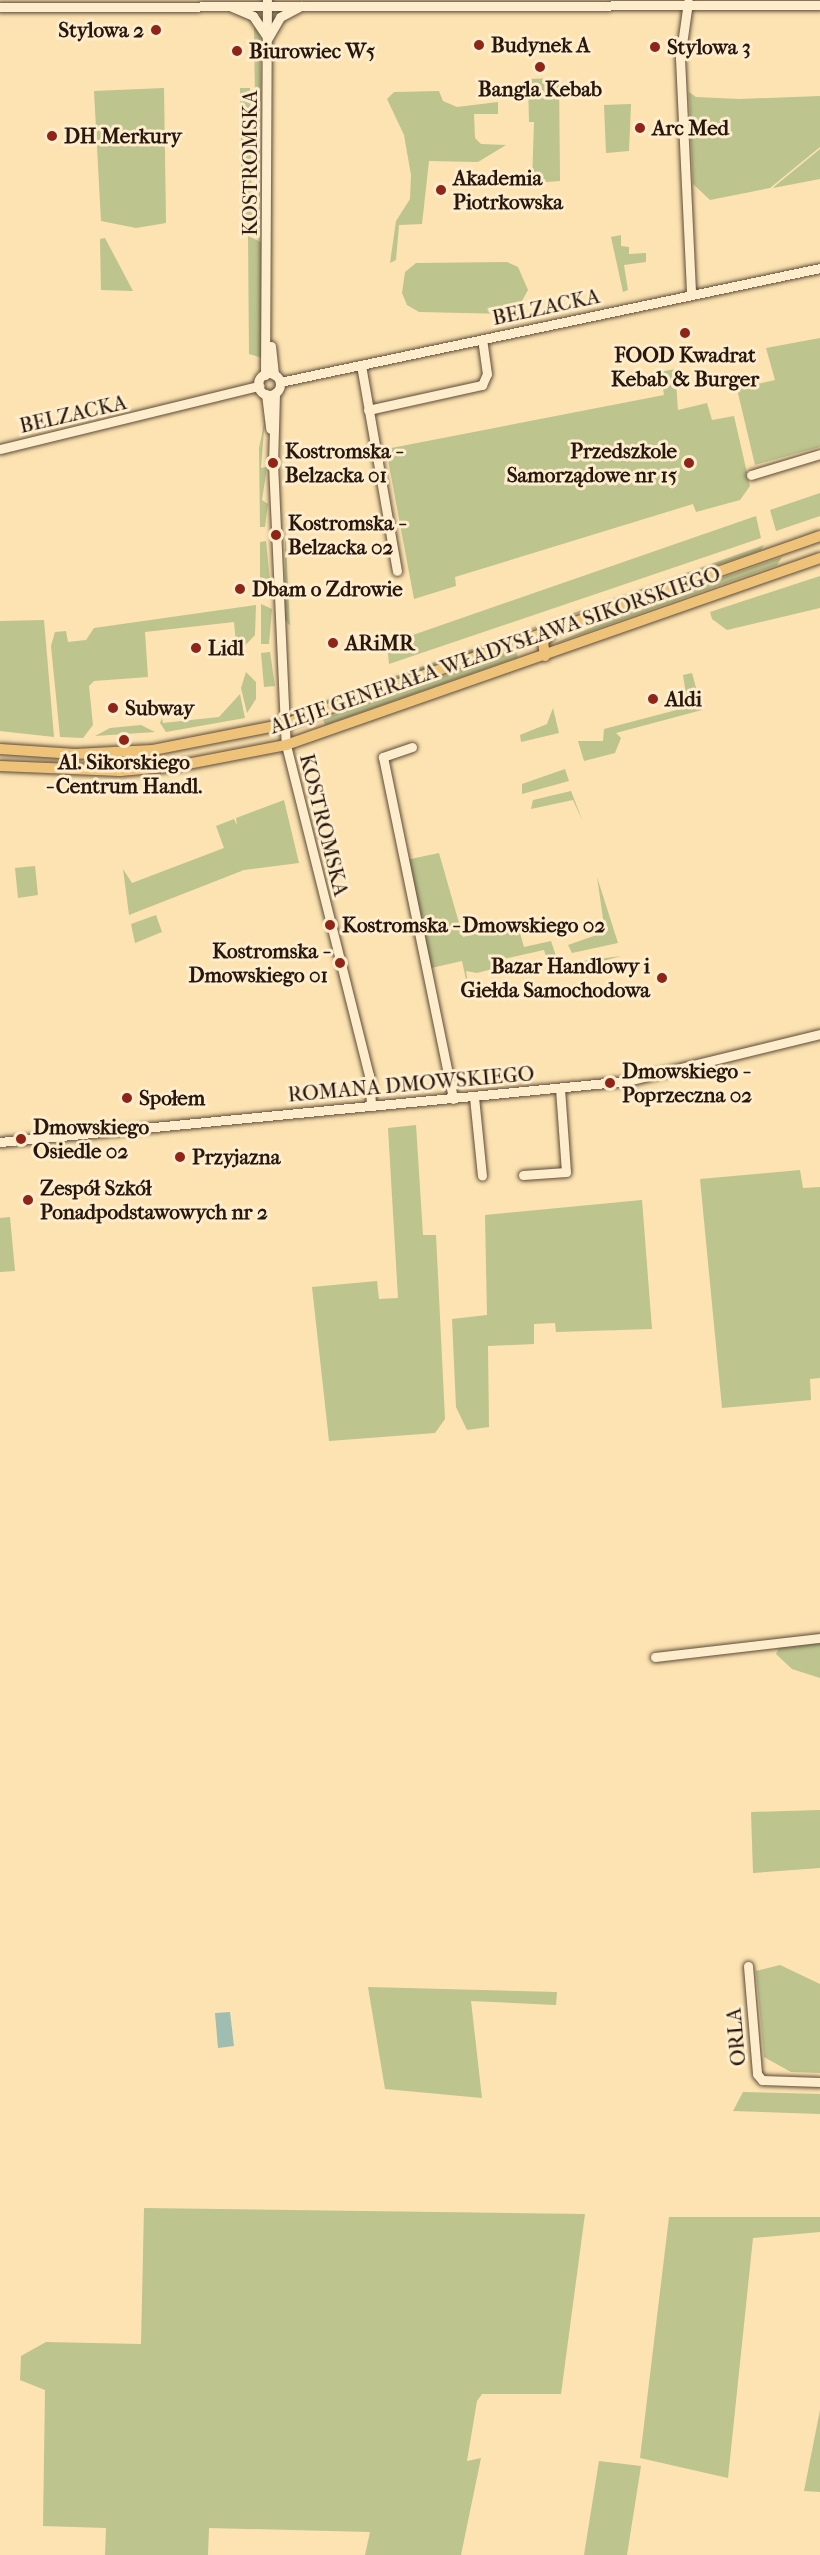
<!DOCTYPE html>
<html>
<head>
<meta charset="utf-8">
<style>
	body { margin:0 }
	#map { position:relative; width:820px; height:2555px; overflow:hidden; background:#fce3b1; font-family:"IM FELL French Canon",serif }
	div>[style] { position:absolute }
	.green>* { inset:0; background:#bdc48d }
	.water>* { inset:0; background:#a0bdb1 }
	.roads { filter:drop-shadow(0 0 2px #5c4a38) drop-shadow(0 0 2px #5c4a38) }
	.minor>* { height:9px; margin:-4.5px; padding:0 4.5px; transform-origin:4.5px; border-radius:4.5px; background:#fdedcc }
	.minor>.ring { margin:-4.5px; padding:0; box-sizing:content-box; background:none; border:9px solid #fdedcc; border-radius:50% }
	.major>* { height:10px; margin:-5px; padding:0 5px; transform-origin:5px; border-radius:5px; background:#eec278 }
	.dots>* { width:16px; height:16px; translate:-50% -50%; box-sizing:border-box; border:3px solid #fdedcc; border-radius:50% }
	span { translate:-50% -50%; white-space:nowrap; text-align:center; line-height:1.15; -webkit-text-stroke:6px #fdedcc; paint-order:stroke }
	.poi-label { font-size:21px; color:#27170f; font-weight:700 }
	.right { translate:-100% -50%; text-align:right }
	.left { translate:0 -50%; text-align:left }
	.street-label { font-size:21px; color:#27170f }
</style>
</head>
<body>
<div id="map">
	<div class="green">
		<div style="clip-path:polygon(254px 26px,260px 36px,261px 101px,255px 101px)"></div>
		<div style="clip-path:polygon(559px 78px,560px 181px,532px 183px,534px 122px,529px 122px,528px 79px)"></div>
		<div style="clip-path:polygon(164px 88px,166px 223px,136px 228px,101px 221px,94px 91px)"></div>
		<div style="clip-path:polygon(240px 88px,250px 88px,252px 224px,242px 225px)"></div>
		<div style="clip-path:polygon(439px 91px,443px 101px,457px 107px,498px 102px,498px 114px,474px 114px,475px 138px,481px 144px,506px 145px,478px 162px,429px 161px,422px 224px,399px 225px,396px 260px,390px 263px,396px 221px,410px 199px,411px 175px,404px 135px,387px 99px,394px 92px)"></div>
		<div style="clip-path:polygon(689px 92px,696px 97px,739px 99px,820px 96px,820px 147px,770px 188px,710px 200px,693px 184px)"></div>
		<div style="clip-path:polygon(631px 104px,629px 151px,606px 153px,604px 105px)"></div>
		<div style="clip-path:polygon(820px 149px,820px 179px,773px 188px,775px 186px)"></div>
		<div style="clip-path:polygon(621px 235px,621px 246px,629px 247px,629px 254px,646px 253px,646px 262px,624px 265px,628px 290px,623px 292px,611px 237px)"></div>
		<div style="clip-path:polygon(248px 236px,261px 242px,263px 358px,249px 354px)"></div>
		<div style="clip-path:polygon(105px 238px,133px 291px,101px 290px,100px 239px)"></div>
		<div style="clip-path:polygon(507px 262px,518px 267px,528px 290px,517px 310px,508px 314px,419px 312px,407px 305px,402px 293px,405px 272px,416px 263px)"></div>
		<div style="clip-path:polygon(820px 338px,820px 447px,755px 465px,737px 389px,775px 380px,766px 348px)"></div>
		<div style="clip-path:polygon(675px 369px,678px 410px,707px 403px,712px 420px,734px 416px,750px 486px,740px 500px,696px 512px,693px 504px,455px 577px,456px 586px,414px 599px,386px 449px,664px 395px,660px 372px)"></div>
		<div style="clip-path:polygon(265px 419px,261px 468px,267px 467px,262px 500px,268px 504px,265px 527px,260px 527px,259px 448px)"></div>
		<div style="clip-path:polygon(820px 493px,820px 516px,776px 531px,770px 510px)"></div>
		<div style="clip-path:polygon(756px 516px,761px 538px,389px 664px,387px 644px)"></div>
		<div style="clip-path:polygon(285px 524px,290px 626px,285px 619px)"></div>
		<div style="clip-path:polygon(266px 541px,271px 590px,260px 598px,260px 542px)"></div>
		<div style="clip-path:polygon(764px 545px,761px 550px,517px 634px,518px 633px)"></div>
		<div style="clip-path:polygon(782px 557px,777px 565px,551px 645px,629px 611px)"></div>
		<div style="clip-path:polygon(820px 576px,820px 608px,727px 630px,712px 619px,710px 612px)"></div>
		<div style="clip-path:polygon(261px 604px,272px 609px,269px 644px,261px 644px)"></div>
		<div style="clip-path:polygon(256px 605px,255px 635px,237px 654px,234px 622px,145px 632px,148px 677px,94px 681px,89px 686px,93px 725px,83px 738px,60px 737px,51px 646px,55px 632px,66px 631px,68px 642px,86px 640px,94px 628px)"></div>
		<div style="clip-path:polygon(44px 620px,54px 737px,0 731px,0 621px)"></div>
		<div style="clip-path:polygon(509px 636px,513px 638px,318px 707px,319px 703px)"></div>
		<div style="clip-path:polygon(516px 651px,518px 657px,325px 725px,323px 719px)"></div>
		<div style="clip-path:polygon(270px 652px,275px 686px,264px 687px,261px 653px)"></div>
		<div style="clip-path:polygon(246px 672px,256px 682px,256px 699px,247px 713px,241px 688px)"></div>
		<div style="clip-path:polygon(692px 673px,702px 710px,616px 733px,621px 738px,615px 753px,584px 761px,578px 741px,603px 741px,604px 729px,688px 707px,683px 675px)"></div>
		<div style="clip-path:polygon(240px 694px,245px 718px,166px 732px,160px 723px,162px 718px,163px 723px,219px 717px)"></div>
		<div style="clip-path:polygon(553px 708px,559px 733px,521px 742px,520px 735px,547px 724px)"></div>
		<div style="clip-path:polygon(141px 725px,155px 732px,95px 736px,110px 728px)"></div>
		<div style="clip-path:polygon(565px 769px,569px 781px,522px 794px,522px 784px)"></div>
		<div style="clip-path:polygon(571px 791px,583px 822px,573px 800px,531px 809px,533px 800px)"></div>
		<div style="clip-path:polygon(284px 800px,299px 863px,244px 870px,129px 915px,123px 869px,132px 883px,224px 848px,216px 826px,234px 819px,237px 825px,236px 818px)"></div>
		<div style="clip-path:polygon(439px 853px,463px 937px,517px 923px,524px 947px,551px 941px,556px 956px,549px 965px,544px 950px,494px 961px,496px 968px,477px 973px,466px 971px,471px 1003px,462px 961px,431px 968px,432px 977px,406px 860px)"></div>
		<div style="clip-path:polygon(35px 866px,38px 895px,18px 898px,15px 868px)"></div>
		<div style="clip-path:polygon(597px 877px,618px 943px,572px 953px,568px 945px,605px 932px)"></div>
		<div style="clip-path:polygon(156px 915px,162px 932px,135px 943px,131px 924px)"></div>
		<div style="clip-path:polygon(621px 956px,560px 973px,555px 963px,559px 958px,567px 963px)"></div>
		<div style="clip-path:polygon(416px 1125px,423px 1235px,436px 1235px,445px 1419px,435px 1433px,329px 1441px,312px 1287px,377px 1281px,379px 1299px,398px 1298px,388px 1128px)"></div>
		<div style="clip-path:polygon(800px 1170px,803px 1188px,820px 1187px,820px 1378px,810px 1379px,811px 1400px,722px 1408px,700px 1179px)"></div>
		<div style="clip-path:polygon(642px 1200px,652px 1329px,556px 1332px,555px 1323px,534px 1324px,534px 1344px,488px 1346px,489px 1427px,467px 1430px,456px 1407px,452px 1319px,487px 1315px,485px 1215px)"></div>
		<div style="clip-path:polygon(10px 1217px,15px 1271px,0 1272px,0 1218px)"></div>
		<div style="clip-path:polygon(820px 1643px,820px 1678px,792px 1669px,776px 1654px,780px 1646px)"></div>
		<div style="clip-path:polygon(820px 1810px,820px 1868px,753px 1873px,751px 1812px)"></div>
		<div style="clip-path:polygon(780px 1965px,820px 1984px,820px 2073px,791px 2072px,764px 2057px,756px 1971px)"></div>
		<div style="clip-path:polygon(368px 1987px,557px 1992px,556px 2005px,471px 2001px,482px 2098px,385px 2089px)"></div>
		<div style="clip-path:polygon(743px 2092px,820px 2094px,820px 2114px,733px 2111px)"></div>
		<div style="clip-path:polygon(144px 2208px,585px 2214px,561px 2394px,482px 2394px,477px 2401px,467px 2461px,481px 2458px,461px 2555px,365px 2555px,370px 2532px,209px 2528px,208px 2555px,105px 2555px,106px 2528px,43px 2526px,45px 2390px,20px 2380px,21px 2356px,46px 2342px,141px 2344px)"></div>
		<div style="clip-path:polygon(669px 2217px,820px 2217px,820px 2232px,753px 2238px,728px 2478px,640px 2458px)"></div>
		<div style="clip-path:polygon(820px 2410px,820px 2492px,804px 2491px)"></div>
		<div style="clip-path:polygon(599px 2461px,641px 2466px,627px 2555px,584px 2555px)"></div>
	</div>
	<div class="water">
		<div style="clip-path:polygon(230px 2012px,234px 2046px,218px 2048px,215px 2013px)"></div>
	</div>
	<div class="roads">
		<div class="minor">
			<div style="left:688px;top:2px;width:57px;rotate:98.1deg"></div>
			<div style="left:680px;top:58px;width:237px;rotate:87.3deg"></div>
			<div style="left:230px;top:6px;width:25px;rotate:23deg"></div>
			<div style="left:253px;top:16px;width:25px;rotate:56deg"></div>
			<div style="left:0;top:7px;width:820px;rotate:-0.14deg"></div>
			<div style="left:268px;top:38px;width:24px;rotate:-60deg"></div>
			<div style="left:280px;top:17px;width:24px;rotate:-28deg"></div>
			<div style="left:271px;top:346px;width:29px;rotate:84deg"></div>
			<div style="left:361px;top:365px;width:209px;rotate:80.1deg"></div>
			<div class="ring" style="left:258px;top:373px;width:13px;height:13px"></div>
			<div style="left:265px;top:375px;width:375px;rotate:-89.7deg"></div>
			<div style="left:280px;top:382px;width:552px;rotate:-11.92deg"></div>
			<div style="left:275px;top:393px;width:70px;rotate:91.6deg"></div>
			<div style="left:273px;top:463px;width:282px;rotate:87.4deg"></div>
			<div style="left:286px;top:745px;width:340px;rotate:75.9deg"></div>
			<div style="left:369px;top:1075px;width:31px;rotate:86deg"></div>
			<div style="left:266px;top:394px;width:35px;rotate:83deg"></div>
			<div style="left:368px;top:410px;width:117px;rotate:-12.4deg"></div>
			<div style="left:482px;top:385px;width:12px;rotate:-66deg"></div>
			<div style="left:487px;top:374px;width:34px;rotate:-98deg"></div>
			<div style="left:0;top:449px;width:267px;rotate:-13.7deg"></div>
			<div style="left:751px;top:475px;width:72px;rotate:-16.9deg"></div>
			<div style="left:412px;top:747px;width:31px;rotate:161deg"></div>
			<div style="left:383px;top:757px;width:349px;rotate:78.4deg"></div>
			<div style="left:474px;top:1097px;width:79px;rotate:84.2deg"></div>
			<div style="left:0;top:1142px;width:630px;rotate:-5.56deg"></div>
			<div style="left:627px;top:1081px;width:199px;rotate:-13.7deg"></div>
			<div style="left:523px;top:1175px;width:43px;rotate:-4deg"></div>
			<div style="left:566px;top:1172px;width:84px;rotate:-94.1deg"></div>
			<div style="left:655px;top:1657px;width:166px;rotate:-6.6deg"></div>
			<div style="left:748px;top:1966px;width:108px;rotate:85.2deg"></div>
			<div style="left:757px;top:2074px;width:8px;rotate:50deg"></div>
			<div style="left:762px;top:2080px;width:58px;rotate:2deg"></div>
		</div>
		<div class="major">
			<div style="left:545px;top:656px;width:14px;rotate:-98deg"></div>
			<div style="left:543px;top:642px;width:13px;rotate:-48deg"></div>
			<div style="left:0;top:749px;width:75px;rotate:3.8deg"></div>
			<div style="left:75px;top:754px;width:78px;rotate:-2.9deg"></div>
			<div style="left:153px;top:750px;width:135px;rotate:-11.1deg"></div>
			<div style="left:285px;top:724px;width:567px;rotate:-19.36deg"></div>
			<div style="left:0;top:766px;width:120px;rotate:2.4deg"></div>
			<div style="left:120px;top:771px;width:57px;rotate:-5deg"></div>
			<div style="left:177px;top:766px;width:111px;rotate:-10.9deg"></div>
			<div style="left:286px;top:745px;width:566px;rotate:-19.3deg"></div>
		</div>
	</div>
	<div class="dots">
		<div style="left:156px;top:30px;background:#8f2418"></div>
		<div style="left:479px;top:45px;background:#8f2418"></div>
		<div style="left:655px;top:47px;background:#8f2418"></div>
		<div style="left:237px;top:51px;background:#8f2418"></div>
		<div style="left:540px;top:67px;background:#8f2418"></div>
		<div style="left:640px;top:128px;background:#8f2418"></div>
		<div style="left:52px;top:136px;background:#8f2418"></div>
		<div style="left:441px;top:190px;background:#8f2418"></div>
		<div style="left:685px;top:333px;background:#8f2418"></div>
		<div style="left:273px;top:463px;background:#8f2418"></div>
		<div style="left:689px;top:463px;background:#8f2418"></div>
		<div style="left:276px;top:535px;background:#8f2418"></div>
		<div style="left:240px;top:589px;background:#8f2418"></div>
		<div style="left:333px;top:643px;background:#8f2418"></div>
		<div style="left:196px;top:648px;background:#8f2418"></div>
		<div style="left:653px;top:699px;background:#8f2418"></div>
		<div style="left:113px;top:708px;background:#8f2418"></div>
		<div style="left:124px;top:740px;background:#8f2418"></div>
		<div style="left:330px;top:925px;background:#8f2418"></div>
		<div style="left:340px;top:963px;background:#8f2418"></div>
		<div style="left:662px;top:978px;background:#8f2418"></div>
		<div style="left:610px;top:1083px;background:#8f2418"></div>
		<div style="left:127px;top:1098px;background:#8f2418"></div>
		<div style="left:21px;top:1139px;background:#8f2418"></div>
		<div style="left:180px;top:1157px;background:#8f2418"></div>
		<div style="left:28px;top:1200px;background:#8f2418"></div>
	</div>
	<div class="poi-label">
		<span class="right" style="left:144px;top:30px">Stylowa 2</span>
		<span class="left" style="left:491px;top:45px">Budynek A</span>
		<span class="left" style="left:667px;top:47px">Stylowa 3</span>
		<span class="left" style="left:249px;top:51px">Biurowiec W5</span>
		<span style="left:540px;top:89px">Bangla Kebab</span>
		<span class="left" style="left:652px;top:128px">Arc Med</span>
		<span class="left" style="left:64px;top:136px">DH Merkury</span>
		<span class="left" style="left:453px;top:190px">Akademia<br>Piotrkowska</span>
		<span style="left:685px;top:367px">FOOD Kwadrat<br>Kebab &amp; Burger</span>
		<span class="left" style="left:285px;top:463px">Kostromska -<br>Belzacka 01</span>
		<span class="right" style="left:677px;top:463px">Przedszkole<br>Samorządowe nr 15</span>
		<span class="left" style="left:288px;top:535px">Kostromska -<br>Belzacka 02</span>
		<span class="left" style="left:252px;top:589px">Dbam o Zdrowie</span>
		<span class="left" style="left:345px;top:643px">ARiMR</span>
		<span class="left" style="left:208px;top:648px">Lidl</span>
		<span class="left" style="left:665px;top:699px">Aldi</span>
		<span class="left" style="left:125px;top:708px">Subway</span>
		<span style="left:124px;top:774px">Al. Sikorskiego<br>- Centrum Handl.</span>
		<span class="left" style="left:342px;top:925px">Kostromska - Dmowskiego 02</span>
		<span class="right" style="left:328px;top:963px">Kostromska -<br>Dmowskiego 01</span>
		<span class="right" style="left:650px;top:978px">Bazar Handlowy i<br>Giełda Samochodowa</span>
		<span class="left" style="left:622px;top:1083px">Dmowskiego -<br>Poprzeczna 02</span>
		<span class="left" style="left:139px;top:1098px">Społem</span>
		<span class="left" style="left:33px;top:1139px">Dmowskiego<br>Osiedle 02</span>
		<span class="left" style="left:192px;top:1157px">Przyjazna</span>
		<span class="left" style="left:40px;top:1200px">Zespół Szkół<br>Ponadpodstawowych nr 2</span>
	</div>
	<div class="street-label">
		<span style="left:250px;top:163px;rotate:-90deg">KOSTROMSKA</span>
		<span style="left:546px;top:307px;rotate:-12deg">BELZACKA</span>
		<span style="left:73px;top:414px;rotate:-13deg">BELZACKA</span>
		<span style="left:495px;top:650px;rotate:-19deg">ALEJE GENERAŁA WŁADYSŁAWA SIKORSKIEGO</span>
		<span style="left:324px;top:825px;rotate:76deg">KOSTROMSKA</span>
		<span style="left:411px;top:1084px;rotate:-5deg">ROMANA DMOWSKIEGO</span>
		<span style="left:736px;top:2037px;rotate:-95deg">ORLA</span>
	</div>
</div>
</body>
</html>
